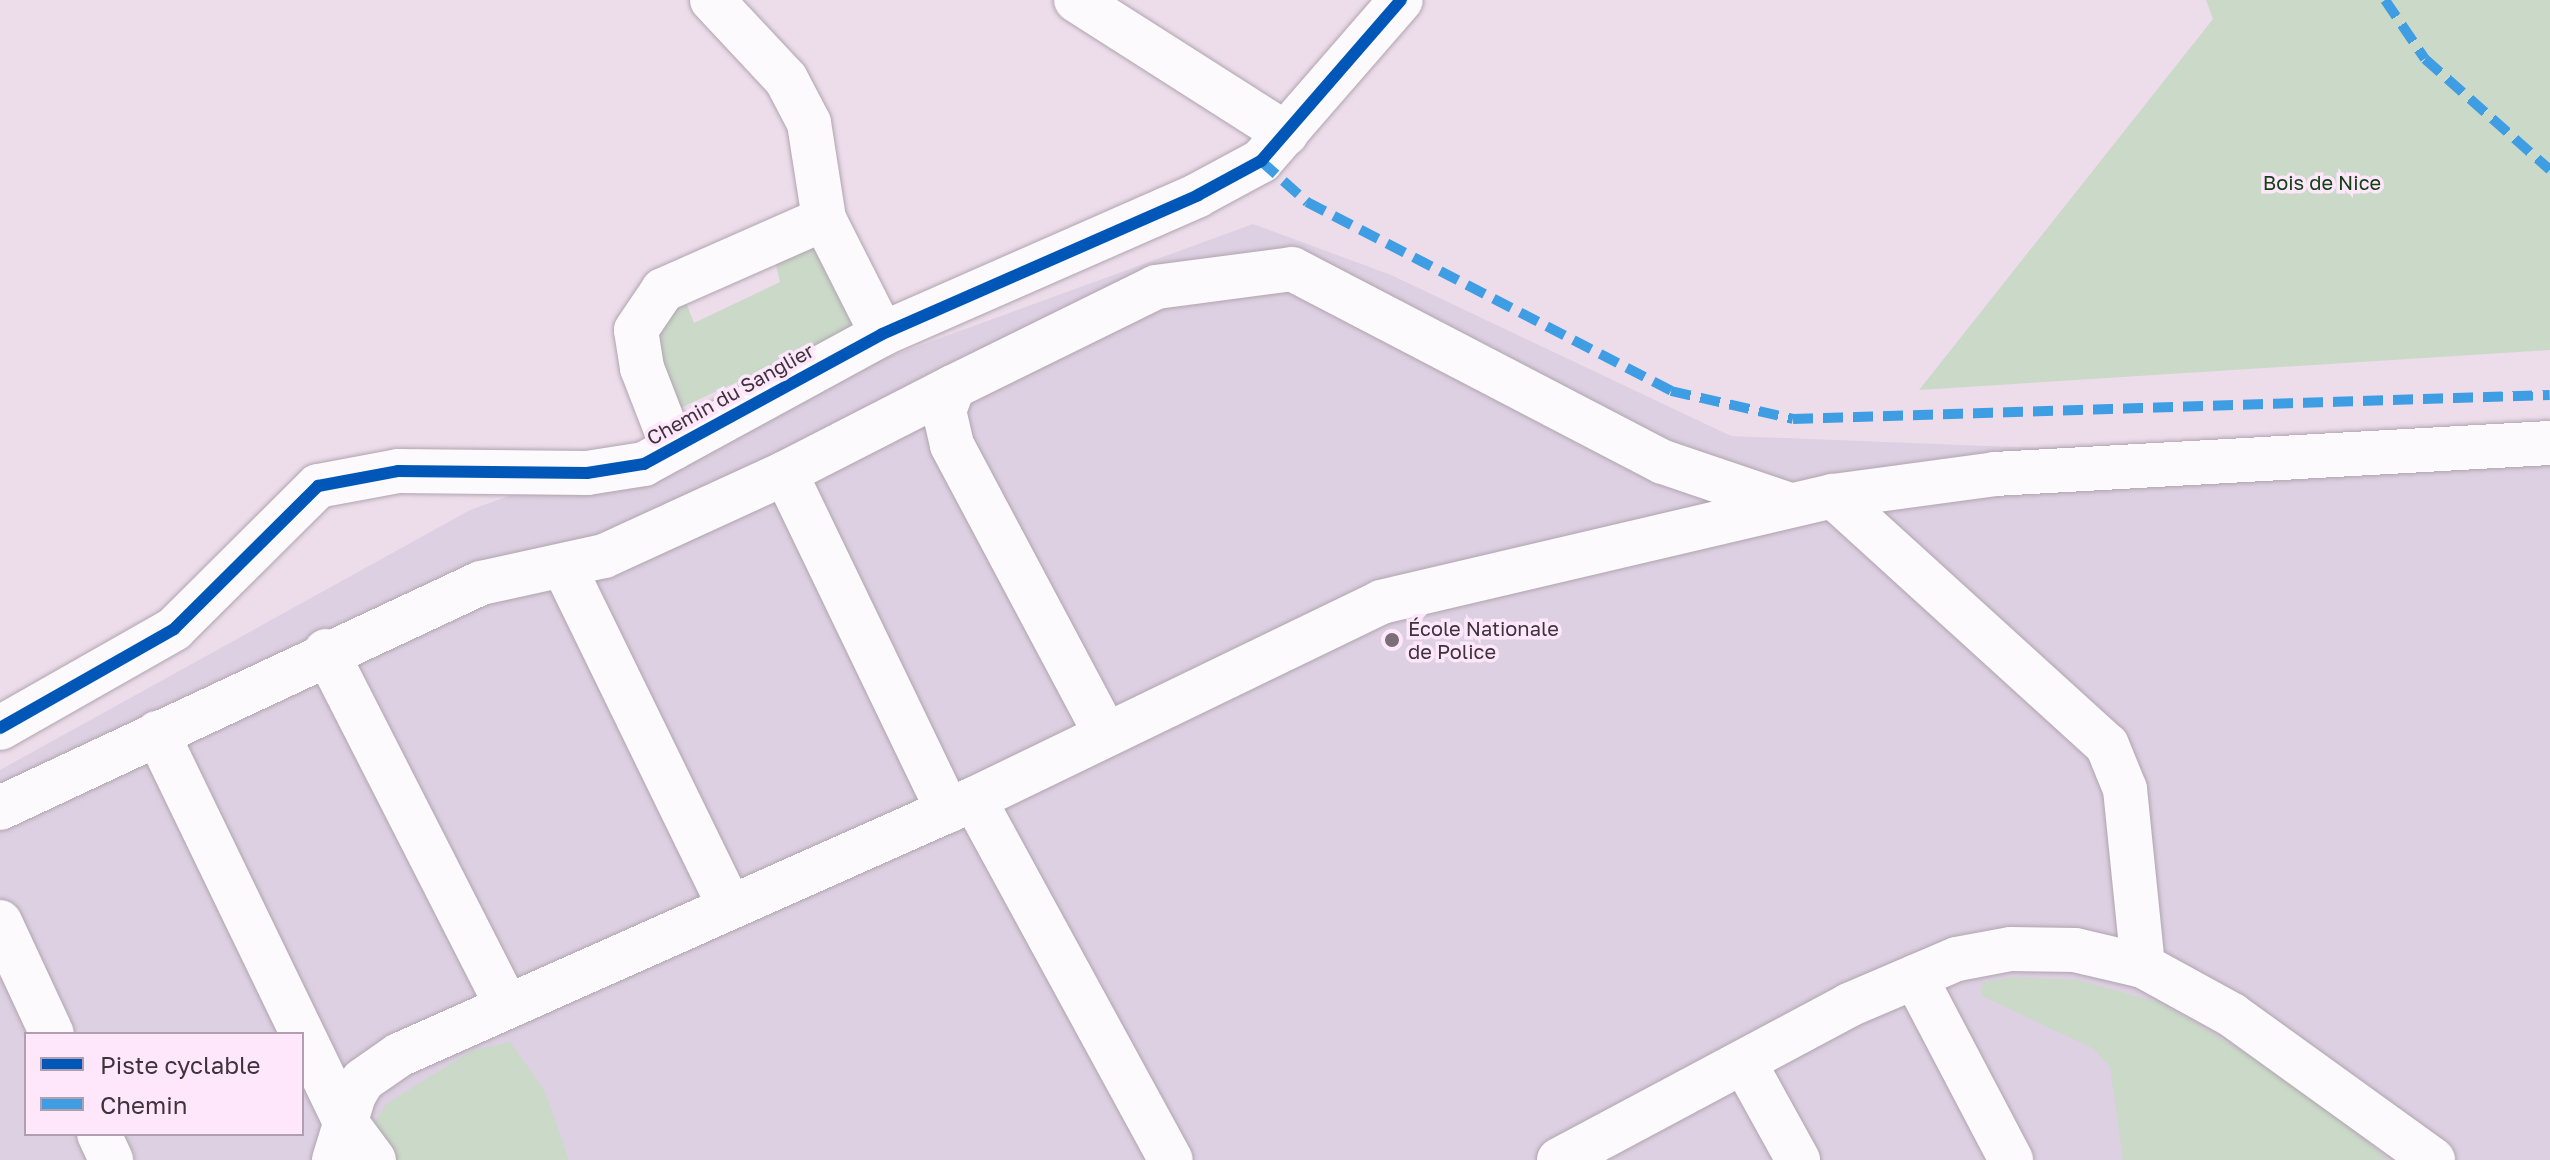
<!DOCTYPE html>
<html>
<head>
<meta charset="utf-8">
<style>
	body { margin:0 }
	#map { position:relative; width:2550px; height:1160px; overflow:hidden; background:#edddeb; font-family:"Golos Text",sans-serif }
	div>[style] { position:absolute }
	.education>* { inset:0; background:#ddd0e2 }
	.green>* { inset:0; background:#cad9c8 }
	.roads { filter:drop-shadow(0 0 2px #b0a4af) drop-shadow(0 0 2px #b0a4af) }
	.minor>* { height:44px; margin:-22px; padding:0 22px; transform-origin:22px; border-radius:22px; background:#fcfafc }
	.quiet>* { height:10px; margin-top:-5px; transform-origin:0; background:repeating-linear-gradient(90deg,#3f9de3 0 20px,transparent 0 30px) }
	.cycleway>* { height:12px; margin:-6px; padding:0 6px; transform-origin:6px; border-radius:6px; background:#0057b8 }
	.dots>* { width:22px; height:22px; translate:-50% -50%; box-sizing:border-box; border:4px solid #fee6fb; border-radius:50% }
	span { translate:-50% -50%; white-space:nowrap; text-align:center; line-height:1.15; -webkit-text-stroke:7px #fee6fb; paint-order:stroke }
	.park-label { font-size:20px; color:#134014 }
	.street-label { font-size:20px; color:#3e333d }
	.poi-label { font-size:20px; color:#3e333d }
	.left { translate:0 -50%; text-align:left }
	.legend { position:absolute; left:24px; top:1032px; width:280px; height:104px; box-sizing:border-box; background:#fee6fb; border:2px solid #b19eaf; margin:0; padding:10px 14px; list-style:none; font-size:24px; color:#3e333d }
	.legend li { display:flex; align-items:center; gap:16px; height:40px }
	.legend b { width:40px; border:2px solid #b19eaf }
</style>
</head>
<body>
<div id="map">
	<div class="education">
		<div style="clip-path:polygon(evenodd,1253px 224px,1391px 275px,1731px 436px,2042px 448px,2550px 426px,2550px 1160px,0 1160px,0 770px,470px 510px,1253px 224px,26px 1034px,302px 1034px,302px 1134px,26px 1134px,26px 1034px)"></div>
	</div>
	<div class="green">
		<div style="clip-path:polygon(2206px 0,2550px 0,2550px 350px,1919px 390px,2213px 19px)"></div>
		<div style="clip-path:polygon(815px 237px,856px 327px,676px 410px,655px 338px,684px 297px,694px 323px,780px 282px,773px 252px)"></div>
		<div style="clip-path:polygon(2013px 977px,2078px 980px,2161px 1003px,2301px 1086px,2389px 1160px,2123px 1160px,2110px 1067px,2092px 1048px,1982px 996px,1981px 983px)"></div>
		<div style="clip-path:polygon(510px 1042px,545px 1091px,569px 1160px,350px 1160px,386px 1104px,471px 1051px)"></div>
	</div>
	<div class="roads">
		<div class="minor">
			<div style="left:712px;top:0;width:108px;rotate:46.9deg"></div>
			<div style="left:786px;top:79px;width:50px;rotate:62.4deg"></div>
			<div style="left:809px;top:123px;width:97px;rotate:81.1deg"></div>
			<div style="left:824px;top:219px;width:129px;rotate:63.2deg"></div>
			<div style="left:1076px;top:0;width:249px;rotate:32.5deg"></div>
			<div style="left:673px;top:448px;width:86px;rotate:-111.2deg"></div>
			<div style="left:642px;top:368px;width:38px;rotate:-99deg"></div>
			<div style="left:636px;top:330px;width:48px;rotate:-56deg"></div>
			<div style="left:663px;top:290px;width:176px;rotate:-23.8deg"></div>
			<div style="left:1833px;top:496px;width:370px;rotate:42.3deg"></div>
			<div style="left:2107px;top:745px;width:48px;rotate:67.8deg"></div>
			<div style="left:2125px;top:789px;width:178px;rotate:84.2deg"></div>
			<div style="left:564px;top:567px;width:378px;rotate:64deg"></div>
			<div style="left:326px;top:651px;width:399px;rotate:63deg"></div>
			<div style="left:0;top:728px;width:200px;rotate:-29.6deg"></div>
			<div style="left:174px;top:629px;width:203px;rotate:-44.8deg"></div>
			<div style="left:318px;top:486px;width:81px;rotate:-10.6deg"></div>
			<div style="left:398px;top:471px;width:189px;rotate:0.6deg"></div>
			<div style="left:587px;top:473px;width:58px;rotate:-9deg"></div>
			<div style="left:644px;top:464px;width:271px;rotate:-28.6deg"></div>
			<div style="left:882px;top:334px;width:345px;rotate:-23.7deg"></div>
			<div style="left:1198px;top:195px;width:72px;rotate:-28.4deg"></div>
			<div style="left:1261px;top:161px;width:213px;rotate:-49deg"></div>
			<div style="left:157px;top:733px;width:428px;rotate:64.2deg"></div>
			<div style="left:343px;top:1118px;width:52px;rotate:53.6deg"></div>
			<div style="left:1105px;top:733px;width:326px;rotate:-118deg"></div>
			<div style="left:952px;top:445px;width:35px;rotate:-103deg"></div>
			<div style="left:944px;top:411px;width:26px;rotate:-69deg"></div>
			<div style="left:953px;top:387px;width:226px;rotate:-26.2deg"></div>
			<div style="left:1156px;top:287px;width:137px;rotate:-7.5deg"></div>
			<div style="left:1292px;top:269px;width:418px;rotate:27.5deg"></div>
			<div style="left:1663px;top:462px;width:131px;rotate:18.7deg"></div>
			<div style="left:974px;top:799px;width:411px;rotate:61.4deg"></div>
			<div style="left:0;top:808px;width:531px;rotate:-25.07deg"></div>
			<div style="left:481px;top:583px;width:126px;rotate:-12.4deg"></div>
			<div style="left:604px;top:556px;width:199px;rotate:-24.6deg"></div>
			<div style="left:948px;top:811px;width:375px;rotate:-115.7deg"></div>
			<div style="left:785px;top:473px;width:189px;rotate:-27.1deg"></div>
			<div style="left:0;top:922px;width:123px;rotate:65.1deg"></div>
			<div style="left:1915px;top:977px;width:207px;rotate:62.3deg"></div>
			<div style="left:1744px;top:1062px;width:112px;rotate:61.1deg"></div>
			<div style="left:99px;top:1134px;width:29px;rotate:65deg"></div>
			<div style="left:334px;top:1160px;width:68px;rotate:-72.9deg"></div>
			<div style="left:354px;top:1095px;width:17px;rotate:-59deg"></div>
			<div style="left:363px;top:1080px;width:44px;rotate:-34.8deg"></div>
			<div style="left:399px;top:1055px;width:629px;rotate:-24deg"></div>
			<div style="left:974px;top:799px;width:452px;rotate:-25.8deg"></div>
			<div style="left:1381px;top:602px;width:464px;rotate:-13.2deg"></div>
			<div style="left:1833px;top:496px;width:163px;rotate:-7.7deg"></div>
			<div style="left:1995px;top:474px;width:556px;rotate:-3.2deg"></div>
			<div style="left:1559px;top:1160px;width:329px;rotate:-28.1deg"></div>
			<div style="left:1849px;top:1005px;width:117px;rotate:-23.1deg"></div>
			<div style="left:1957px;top:959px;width:55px;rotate:-10.5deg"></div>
			<div style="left:2011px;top:949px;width:64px;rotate:0.9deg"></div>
			<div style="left:2075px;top:950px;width:70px;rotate:13.2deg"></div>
			<div style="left:2143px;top:966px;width:102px;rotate:28.8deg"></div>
			<div style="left:2232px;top:1015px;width:248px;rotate:35.8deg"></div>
		</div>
	</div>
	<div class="quiet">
		<div style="left:2385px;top:0;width:71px;rotate:55.9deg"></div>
		<div style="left:2425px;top:59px;width:167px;rotate:41.6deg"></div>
		<div style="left:1261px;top:161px;width:62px;rotate:41.7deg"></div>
		<div style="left:1307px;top:202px;width:410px;rotate:27.4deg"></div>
		<div style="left:1671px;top:391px;width:125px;rotate:12.9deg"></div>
		<div style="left:1793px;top:419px;width:757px;rotate:-1.82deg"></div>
	</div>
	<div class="cycleway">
		<div style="left:0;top:728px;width:200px;rotate:-29.6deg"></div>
		<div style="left:174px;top:629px;width:203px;rotate:-44.8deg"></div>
		<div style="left:318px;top:486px;width:81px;rotate:-10.6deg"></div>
		<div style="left:398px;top:471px;width:189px;rotate:0.6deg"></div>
		<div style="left:587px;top:473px;width:58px;rotate:-9deg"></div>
		<div style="left:644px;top:464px;width:271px;rotate:-28.6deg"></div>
		<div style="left:882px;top:334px;width:345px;rotate:-23.7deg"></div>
		<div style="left:1198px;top:195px;width:72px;rotate:-28.4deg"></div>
		<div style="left:1261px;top:161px;width:213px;rotate:-49deg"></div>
	</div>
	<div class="dots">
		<div style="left:1392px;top:640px;background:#7b6e7a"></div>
	</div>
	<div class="park-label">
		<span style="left:2322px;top:182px">Bois de Nice</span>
	</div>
	<div class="street-label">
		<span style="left:730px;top:394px;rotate:-29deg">Chemin du Sanglier</span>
	</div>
	<div class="poi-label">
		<span class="left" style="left:1408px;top:640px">École Nationale<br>de Police</span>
	</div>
	<ul class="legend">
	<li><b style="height:10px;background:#0057b8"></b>Piste cyclable</li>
	<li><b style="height:10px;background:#3f9de3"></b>Chemin</li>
	</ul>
</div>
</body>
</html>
